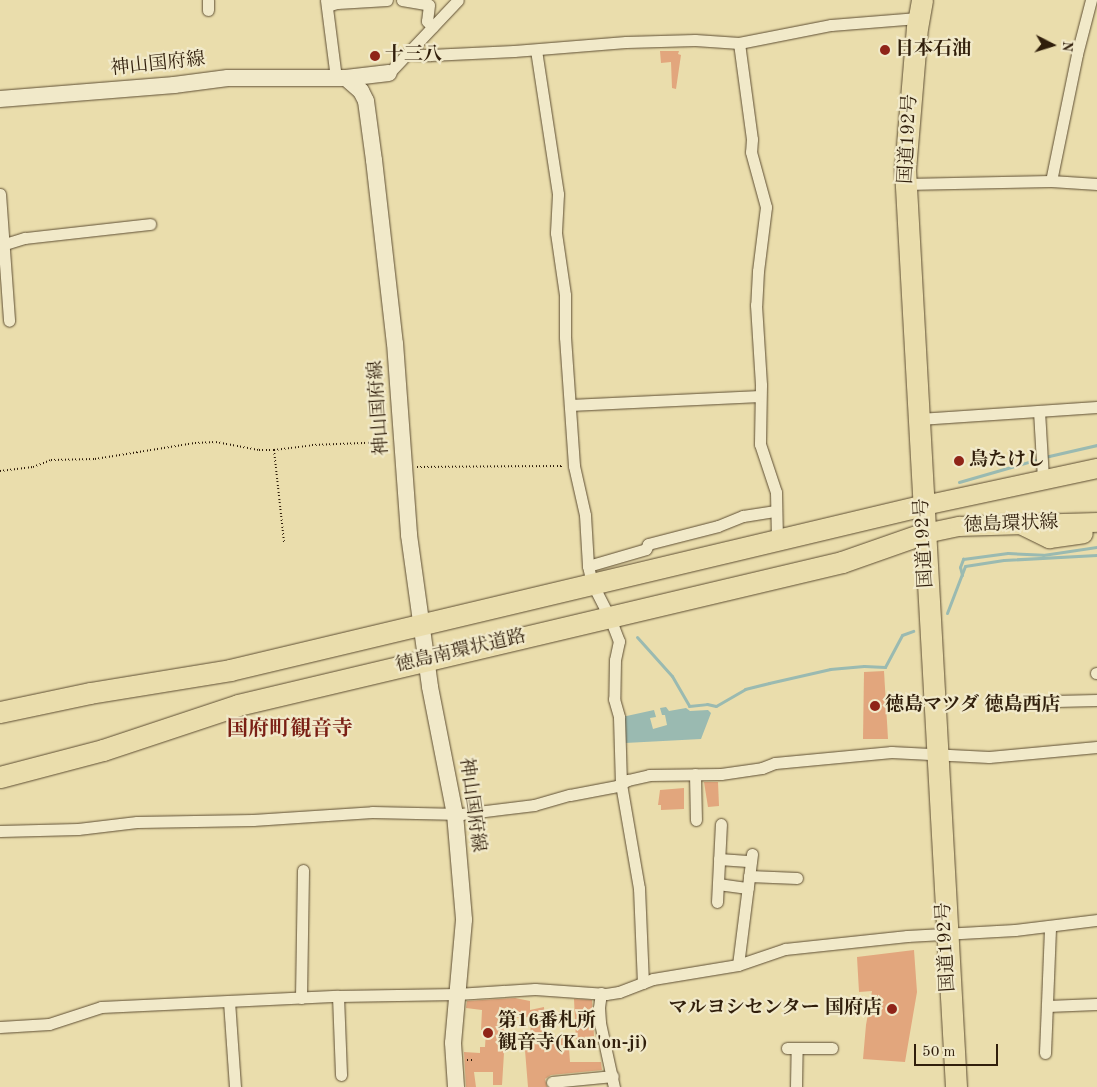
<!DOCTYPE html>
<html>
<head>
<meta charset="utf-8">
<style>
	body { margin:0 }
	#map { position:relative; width:1097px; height:1087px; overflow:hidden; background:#eaddac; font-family:"Old Standard TT","Noto Serif JP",serif }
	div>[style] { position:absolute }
	.water>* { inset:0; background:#9abab1 }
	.stream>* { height:3px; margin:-1.5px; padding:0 1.5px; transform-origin:1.5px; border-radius:1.5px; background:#9abab1 }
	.building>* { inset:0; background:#e2a67d }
	.path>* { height:2px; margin-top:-1px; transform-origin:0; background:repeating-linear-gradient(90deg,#301e0b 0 1px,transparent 0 3.5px) }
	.roads { filter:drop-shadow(0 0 1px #5e4e33) drop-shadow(0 0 1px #5e4e33) }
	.street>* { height:11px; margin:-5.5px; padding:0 5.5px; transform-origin:5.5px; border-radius:5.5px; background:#f1e9c9 }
	.secondary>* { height:16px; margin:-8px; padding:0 8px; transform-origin:8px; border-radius:8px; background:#f1e9c9 }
	.primary>* { height:19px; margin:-9.5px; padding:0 9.5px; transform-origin:9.5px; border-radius:9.5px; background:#eaddac }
	.highway>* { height:21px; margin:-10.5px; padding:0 10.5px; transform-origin:10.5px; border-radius:10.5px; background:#eaddac }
	.dots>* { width:14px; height:14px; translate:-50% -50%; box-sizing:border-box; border:2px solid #f1e9c9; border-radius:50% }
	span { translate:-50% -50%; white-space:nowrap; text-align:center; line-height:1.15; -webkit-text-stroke:4.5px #f1e9c9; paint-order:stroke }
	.poi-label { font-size:19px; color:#301e0b; font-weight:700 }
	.left { translate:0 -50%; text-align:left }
	.right { translate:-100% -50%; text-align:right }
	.street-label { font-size:19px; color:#301e0b }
	.quarter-label { font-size:21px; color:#7a1f14; font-weight:700 }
	.north { position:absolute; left:1027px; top:20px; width:50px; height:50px; -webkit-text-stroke:4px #f1e9c9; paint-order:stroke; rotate:95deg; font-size:14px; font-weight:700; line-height:20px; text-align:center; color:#301e0b }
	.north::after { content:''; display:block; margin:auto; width:18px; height:22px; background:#301e0b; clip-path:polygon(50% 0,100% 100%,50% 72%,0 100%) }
	.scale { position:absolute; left:914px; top:1044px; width:84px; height:22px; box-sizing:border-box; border:2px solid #301e0b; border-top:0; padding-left:6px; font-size:15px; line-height:18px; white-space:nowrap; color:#301e0b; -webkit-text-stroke:4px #f1e9c9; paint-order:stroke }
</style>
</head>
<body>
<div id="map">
	<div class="water">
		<div style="clip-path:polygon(666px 707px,669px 711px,686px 708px,690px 711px,708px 710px,711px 713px,701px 739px,625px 743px,622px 717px,654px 710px,656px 717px,650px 718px,653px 729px,667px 725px,665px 715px,662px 715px,660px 708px)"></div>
	</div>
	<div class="stream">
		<div style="left:959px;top:482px;width:94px;rotate:-16.1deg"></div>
		<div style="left:1049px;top:456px;width:49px;rotate:-12.9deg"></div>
		<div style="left:962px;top:575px;width:8px;rotate:-104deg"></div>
		<div style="left:960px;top:567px;width:9px;rotate:-69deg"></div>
		<div style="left:963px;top:559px;width:45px;rotate:-7.6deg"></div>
		<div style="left:1008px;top:553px;width:35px;rotate:3deg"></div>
		<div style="left:1043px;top:555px;width:55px;rotate:-8.4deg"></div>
		<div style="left:947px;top:613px;width:50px;rotate:-69deg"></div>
		<div style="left:965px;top:566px;width:39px;rotate:-9deg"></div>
		<div style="left:1004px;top:560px;width:93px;rotate:-3.1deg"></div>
		<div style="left:637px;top:637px;width:52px;rotate:48.1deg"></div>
		<div style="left:672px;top:676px;width:34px;rotate:60deg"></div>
		<div style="left:689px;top:706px;width:18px;rotate:-6deg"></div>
		<div style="left:707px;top:704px;width:9px;rotate:13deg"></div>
		<div style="left:716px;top:706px;width:34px;rotate:-30deg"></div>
		<div style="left:745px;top:689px;width:25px;rotate:-14deg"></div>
		<div style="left:769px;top:683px;width:63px;rotate:-12.9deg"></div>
		<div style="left:830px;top:669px;width:34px;rotate:-5deg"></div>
		<div style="left:864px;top:666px;width:21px;rotate:3deg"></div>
		<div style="left:885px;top:667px;width:36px;rotate:-62deg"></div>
		<div style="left:902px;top:635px;width:12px;rotate:-20deg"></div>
	</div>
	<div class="building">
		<div style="clip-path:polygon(660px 51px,679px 51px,678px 54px,681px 55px,676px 89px,672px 88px,671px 62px,661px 63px)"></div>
		<div style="clip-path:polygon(884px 671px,888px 739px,863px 739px,864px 672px)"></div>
		<div style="clip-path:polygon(704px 782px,718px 782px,719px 806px,708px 807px)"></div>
		<div style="clip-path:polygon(684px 788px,684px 809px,661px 810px,661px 805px,658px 805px,660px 790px)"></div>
		<div style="clip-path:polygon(914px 950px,917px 992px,905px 1062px,863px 1059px,866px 1025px,872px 991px,859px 992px,857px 957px)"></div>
		<div style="clip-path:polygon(515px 998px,530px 1001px,530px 1010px,544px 1007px,546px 1037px,568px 1035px,570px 1062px,601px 1062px,602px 1070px,551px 1075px,545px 1079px,547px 1087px,528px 1087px,524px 1038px,531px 1038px,530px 1017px,512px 1018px,512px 1021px,506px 1021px,502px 1085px,493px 1085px,493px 1072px,474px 1072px,476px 1087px,466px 1087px,464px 1052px,480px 1053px,480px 1047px,485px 1047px,486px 1031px,481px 1030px,482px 1010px,466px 1008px,467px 1001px)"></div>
		<div style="clip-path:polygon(574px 999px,592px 1000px,594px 1036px,588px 1037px,589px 1040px,576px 1041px)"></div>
	</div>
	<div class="path">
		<div style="left:274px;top:450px;width:93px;rotate:83.8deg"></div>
		<div style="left:417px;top:467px;width:145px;rotate:-0.4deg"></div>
		<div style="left:0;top:471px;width:33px;rotate:-7deg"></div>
		<div style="left:33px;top:467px;width:19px;rotate:-21deg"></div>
		<div style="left:51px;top:460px;width:44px;rotate:-1.3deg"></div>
		<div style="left:95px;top:459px;width:101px;rotate:-9.1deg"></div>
		<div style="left:195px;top:443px;width:21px;rotate:-3deg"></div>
		<div style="left:216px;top:442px;width:44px;rotate:10.5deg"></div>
		<div style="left:259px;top:450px;width:15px"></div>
		<div style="left:274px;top:450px;width:38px;rotate:-7deg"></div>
		<div style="left:312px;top:445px;width:77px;rotate:-2.2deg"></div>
		<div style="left:467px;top:1060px;width:7px"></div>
	</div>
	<div class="roads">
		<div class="street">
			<div style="left:208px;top:0;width:10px;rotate:90deg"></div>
			<div style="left:326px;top:0;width:79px;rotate:82.7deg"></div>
			<div style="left:402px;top:0;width:27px;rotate:10deg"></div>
			<div style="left:429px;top:5px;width:16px;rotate:97deg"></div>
			<div style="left:427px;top:21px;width:8px;rotate:45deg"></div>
			<div style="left:327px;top:6px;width:10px;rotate:-17deg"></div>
			<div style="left:337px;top:3px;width:50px;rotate:-3.4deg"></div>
			<div style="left:739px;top:43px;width:97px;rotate:82.3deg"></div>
			<div style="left:752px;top:139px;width:13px;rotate:94deg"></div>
			<div style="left:751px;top:152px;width:57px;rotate:74.7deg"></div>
			<div style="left:766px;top:207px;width:64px;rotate:97.1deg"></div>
			<div style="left:758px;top:271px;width:34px;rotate:93deg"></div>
			<div style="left:756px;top:305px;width:80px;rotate:86.4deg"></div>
			<div style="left:761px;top:385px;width:59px;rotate:91deg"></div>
			<div style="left:760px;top:444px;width:51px;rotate:71.6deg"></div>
			<div style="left:776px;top:492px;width:47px;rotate:88.8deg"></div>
			<div style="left:536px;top:50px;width:146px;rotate:81.3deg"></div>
			<div style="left:558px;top:194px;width:39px;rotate:93deg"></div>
			<div style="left:556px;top:233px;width:63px;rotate:81.7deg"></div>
			<div style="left:565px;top:295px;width:42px;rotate:90deg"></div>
			<div style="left:565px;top:337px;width:129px;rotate:86deg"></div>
			<div style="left:574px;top:466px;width:50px;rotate:77.3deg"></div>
			<div style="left:585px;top:515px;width:51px;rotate:86.6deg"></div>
			<div style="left:588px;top:566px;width:17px;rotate:77deg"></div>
			<div style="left:592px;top:583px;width:39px;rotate:63deg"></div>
			<div style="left:610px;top:618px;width:25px;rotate:69deg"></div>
			<div style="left:619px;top:641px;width:19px;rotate:102deg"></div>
			<div style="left:615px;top:660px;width:39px;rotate:91deg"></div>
			<div style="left:614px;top:699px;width:19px;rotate:74deg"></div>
			<div style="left:619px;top:717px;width:67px;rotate:88.3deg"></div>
			<div style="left:621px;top:784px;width:106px;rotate:80.2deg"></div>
			<div style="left:639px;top:888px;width:95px;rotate:87.6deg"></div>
			<div style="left:408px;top:54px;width:22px;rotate:3deg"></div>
			<div style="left:430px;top:55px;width:84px;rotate:-2.7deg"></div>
			<div style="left:514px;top:51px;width:112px;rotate:-4.6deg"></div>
			<div style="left:626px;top:42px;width:69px;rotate:-1.7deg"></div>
			<div style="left:695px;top:40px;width:44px;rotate:3.9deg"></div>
			<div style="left:739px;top:43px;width:94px;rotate:-11.1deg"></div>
			<div style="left:831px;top:25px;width:87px;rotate:-4.6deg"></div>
			<div style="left:389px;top:73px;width:100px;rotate:-46.6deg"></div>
			<div style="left:1051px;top:181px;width:130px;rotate:-78.4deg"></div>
			<div style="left:1077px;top:54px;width:56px;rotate:-75.5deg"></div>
			<div style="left:905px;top:184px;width:146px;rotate:-1.2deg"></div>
			<div style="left:1051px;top:181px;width:46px;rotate:3.7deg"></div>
			<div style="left:0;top:194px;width:127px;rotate:85.9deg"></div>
			<div style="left:5px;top:244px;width:21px;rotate:-17deg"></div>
			<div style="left:25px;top:238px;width:126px;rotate:-6.4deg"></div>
			<div style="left:570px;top:405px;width:190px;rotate:-2.7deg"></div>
			<div style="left:1039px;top:411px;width:68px;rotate:86.6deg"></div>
			<div style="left:919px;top:419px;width:178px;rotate:-3.9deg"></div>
			<div style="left:588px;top:566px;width:60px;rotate:-16.3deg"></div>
			<div style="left:646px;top:549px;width:5px;rotate:-68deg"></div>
			<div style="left:648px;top:544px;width:72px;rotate:-14.4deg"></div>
			<div style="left:718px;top:526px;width:27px;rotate:-22deg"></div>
			<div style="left:743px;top:516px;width:33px;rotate:-9deg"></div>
			<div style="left:1096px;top:673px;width:1px"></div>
			<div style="left:1055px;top:701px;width:42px;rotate:-1.4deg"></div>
			<div style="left:695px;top:774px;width:46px;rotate:88.8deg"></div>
			<div style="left:0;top:831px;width:78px;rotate:-1.5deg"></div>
			<div style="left:78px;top:829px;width:59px;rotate:-6.8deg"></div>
			<div style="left:137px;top:822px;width:116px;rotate:-1deg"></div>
			<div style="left:253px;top:820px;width:119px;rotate:-3.8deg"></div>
			<div style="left:372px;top:812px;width:89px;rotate:1.3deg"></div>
			<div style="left:461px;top:814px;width:74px;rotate:-7deg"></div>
			<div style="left:534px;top:805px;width:37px;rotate:-16deg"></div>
			<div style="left:570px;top:795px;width:48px;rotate:-10.8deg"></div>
			<div style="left:617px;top:786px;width:13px;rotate:-29deg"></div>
			<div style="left:628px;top:780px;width:22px;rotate:-13deg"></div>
			<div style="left:649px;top:775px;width:72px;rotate:-0.8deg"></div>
			<div style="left:721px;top:774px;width:41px;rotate:-8.3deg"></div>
			<div style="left:762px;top:768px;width:14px;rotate:-21deg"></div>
			<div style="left:775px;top:763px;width:117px;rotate:-5.4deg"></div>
			<div style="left:891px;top:752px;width:98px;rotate:2.9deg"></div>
			<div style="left:989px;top:757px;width:108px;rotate:-5.3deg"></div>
			<div style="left:719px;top:859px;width:32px;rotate:4deg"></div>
			<div style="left:749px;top:876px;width:48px;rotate:2.4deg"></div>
			<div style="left:718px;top:884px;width:30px;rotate:8deg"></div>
			<div style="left:717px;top:902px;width:78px;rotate:-87.1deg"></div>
			<div style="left:738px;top:965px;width:112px;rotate:-82.8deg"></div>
			<div style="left:601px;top:993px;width:15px;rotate:98deg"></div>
			<div style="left:599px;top:1008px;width:15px;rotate:86deg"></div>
			<div style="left:600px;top:1023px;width:66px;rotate:77.7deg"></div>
			<div style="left:338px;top:996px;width:79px;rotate:87.8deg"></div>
			<div style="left:301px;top:998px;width:128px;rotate:-89.1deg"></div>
			<div style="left:229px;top:1001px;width:86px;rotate:86deg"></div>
			<div style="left:1047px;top:1006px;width:50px;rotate:-2.3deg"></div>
			<div style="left:0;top:1027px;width:49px;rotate:-3.5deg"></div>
			<div style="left:49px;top:1024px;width:55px;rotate:-18.1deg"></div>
			<div style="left:101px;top:1007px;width:237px;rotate:-2.7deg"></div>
			<div style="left:338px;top:996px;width:119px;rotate:-1deg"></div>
			<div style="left:457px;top:994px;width:78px;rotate:-3.7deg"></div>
			<div style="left:535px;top:989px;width:71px;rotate:4deg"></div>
			<div style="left:606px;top:994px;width:13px;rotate:-9deg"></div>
			<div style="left:619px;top:992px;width:36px;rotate:-21deg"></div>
			<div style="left:653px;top:979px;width:86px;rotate:-9.4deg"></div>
			<div style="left:738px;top:965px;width:50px;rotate:-18.8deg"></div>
			<div style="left:785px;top:949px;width:123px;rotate:-6.1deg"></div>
			<div style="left:907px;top:936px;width:108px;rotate:-3.2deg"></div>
			<div style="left:1015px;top:930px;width:83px;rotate:-7deg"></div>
			<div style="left:787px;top:1048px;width:45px"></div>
			<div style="left:1045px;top:1053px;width:127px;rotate:-87.7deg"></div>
			<div style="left:552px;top:1082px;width:61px;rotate:-5.6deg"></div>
			<div style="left:796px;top:1087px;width:39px;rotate:-89deg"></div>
		</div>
		<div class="secondary">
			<div style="left:346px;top:78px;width:43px;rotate:-6.6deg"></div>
			<div style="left:0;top:99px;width:175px;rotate:-4.6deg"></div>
			<div style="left:174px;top:85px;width:54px;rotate:-7.4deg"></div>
			<div style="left:228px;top:78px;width:118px"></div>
			<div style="left:346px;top:78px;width:20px;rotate:41deg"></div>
			<div style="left:361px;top:91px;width:11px;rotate:63deg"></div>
			<div style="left:366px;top:101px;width:60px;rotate:82.3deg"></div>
			<div style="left:374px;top:160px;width:184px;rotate:83.5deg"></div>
			<div style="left:395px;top:343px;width:193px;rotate:85.8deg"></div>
			<div style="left:409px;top:535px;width:153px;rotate:82.1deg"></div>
			<div style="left:430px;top:687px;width:129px;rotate:78.9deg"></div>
			<div style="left:455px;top:814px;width:106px;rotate:85.1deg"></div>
			<div style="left:464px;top:920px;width:123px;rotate:95.1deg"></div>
			<div style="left:453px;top:1043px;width:44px;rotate:86.1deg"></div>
		</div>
		<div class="primary">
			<div style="left:924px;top:505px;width:177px;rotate:-12.1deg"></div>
			<div style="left:1022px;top:525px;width:30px;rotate:26deg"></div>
			<div style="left:1049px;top:538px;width:34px;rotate:-8deg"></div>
			<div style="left:925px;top:533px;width:35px;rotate:-12deg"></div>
			<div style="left:959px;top:526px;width:138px;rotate:-1.7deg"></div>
		</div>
		<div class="highway">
			<div style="left:922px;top:0;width:27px;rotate:100deg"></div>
			<div style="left:917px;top:27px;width:143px;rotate:94.8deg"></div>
			<div style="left:905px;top:169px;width:919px;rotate:86.82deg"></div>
			<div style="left:0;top:712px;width:92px;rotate:-11.9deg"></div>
			<div style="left:90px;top:693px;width:142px;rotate:-9.3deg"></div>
			<div style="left:230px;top:670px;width:713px;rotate:-13.37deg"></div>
			<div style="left:0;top:777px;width:106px;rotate:-14.7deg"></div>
			<div style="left:103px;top:750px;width:142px;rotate:-18.4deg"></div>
			<div style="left:238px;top:705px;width:621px;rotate:-13.32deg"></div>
			<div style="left:842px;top:562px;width:88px;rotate:-19.3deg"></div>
		</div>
	</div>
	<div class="dots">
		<div style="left:885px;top:50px;background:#8f2418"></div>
		<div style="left:375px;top:56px;background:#8f2418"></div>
		<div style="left:959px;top:461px;background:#8f2418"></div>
		<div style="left:875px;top:706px;background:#8f2418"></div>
		<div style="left:892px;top:1009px;background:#8f2418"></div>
		<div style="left:488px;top:1033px;background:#8f2418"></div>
	</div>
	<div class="poi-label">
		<span class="left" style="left:895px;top:50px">日本石油</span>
		<span class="left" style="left:385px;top:56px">十三八</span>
		<span class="left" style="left:969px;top:461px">鳥たけし</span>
		<span class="left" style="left:885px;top:706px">徳島マツダ 徳島西店</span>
		<span class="right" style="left:882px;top:1009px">マルヨシセンター 国府店</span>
		<span class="left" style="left:498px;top:1033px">第16番札所<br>観音寺(Kan'on-ji)</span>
	</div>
	<div class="street-label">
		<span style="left:158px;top:65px;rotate:-6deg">神山国府線</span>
		<span style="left:909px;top:139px;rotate:-87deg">国道192号</span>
		<span style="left:380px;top:408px;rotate:-94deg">神山国府線</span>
		<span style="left:1011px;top:525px;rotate:-2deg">徳島環状線</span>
		<span style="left:925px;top:543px;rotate:-93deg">国道192号</span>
		<span style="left:461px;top:652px;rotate:-13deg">徳島南環状道路</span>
		<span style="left:471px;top:805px;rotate:82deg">神山国府線</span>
		<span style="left:947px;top:947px;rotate:-93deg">国道192号</span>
	</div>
	<div class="quarter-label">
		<span style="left:290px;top:730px">国府町観音寺</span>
	</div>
	<div class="north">N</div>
	<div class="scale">50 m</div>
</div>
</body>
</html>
